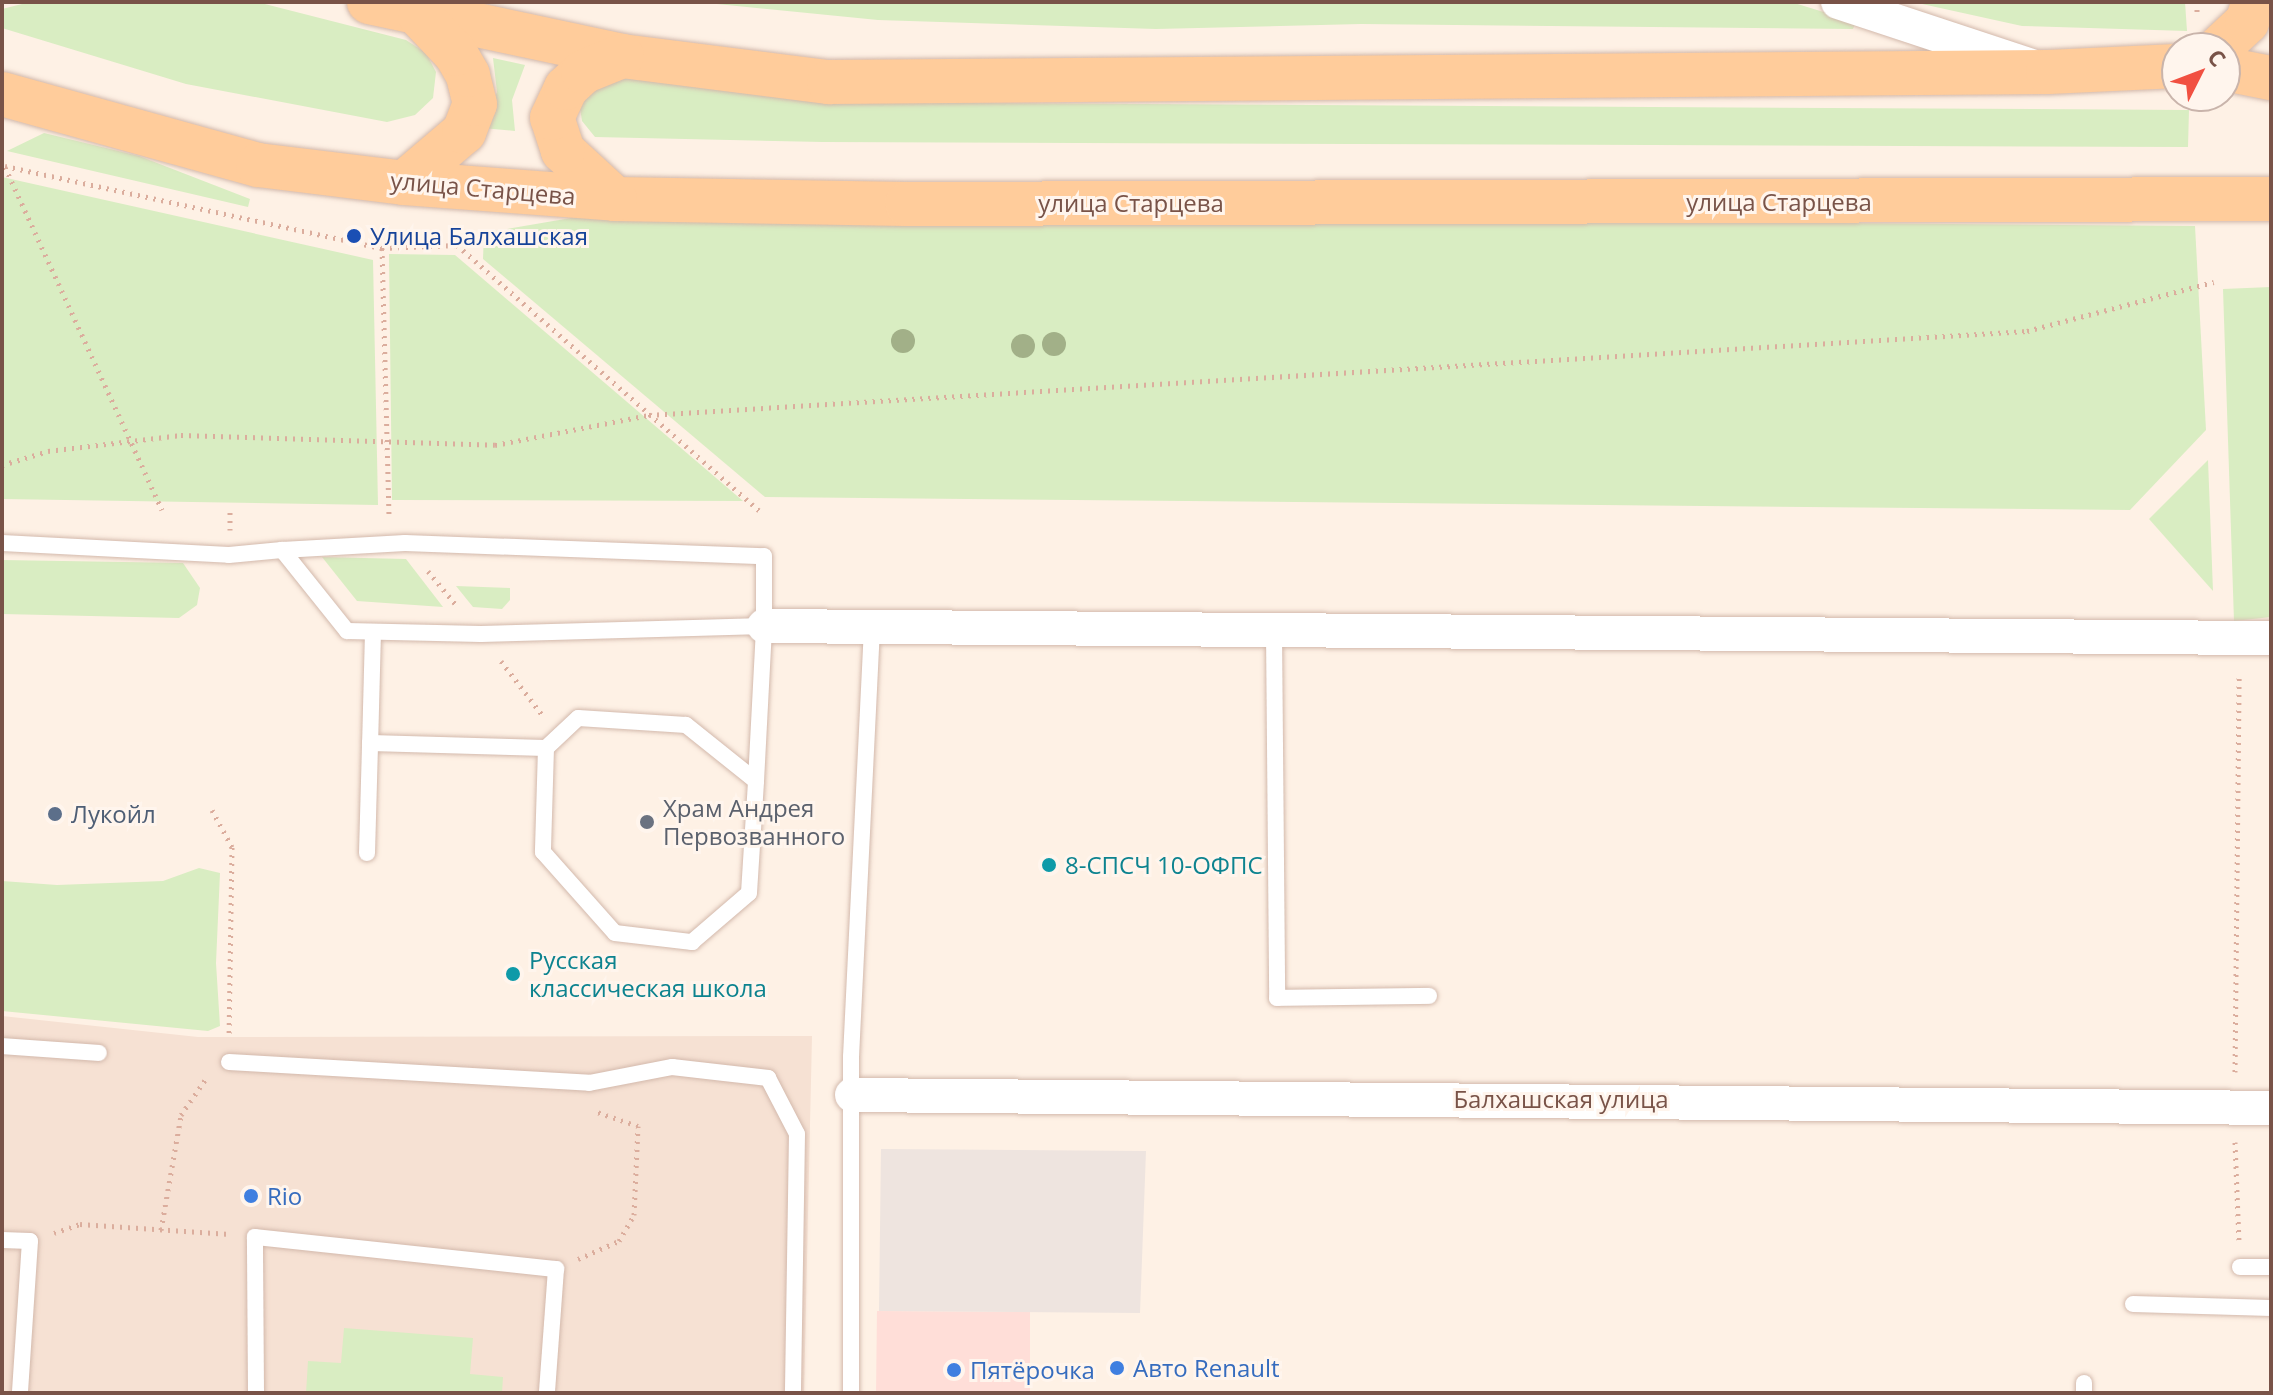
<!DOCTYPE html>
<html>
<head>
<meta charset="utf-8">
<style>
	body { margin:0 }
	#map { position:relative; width:2273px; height:1395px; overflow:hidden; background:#fef1e5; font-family:"Open Sans",sans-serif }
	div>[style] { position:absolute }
	.residential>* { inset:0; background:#f6e1d3 }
	.commercial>* { inset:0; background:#ffded8 }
	.industrial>* { inset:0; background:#eee4df }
	.green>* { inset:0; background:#d9edc2 }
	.path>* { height:5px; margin-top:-2.5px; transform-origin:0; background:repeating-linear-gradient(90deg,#dbad9d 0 2px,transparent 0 8px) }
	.roads { filter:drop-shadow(0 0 2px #d3b9ac) drop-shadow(0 0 2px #d3b9ac) }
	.lane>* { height:16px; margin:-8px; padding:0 8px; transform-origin:8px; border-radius:8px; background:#fff }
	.street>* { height:34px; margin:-17px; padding:0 17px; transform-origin:17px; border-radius:17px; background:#fff }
	.primary>* { height:44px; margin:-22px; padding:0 22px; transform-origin:22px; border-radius:22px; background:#ffcc9b }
	.trees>* { width:24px; height:24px; margin:-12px; border-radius:50%; background:#a2b088 }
	.dots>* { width:22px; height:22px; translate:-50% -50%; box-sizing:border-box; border:4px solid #fff5ed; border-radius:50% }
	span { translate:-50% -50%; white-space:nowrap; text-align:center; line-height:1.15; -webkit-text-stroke:6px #fff5ed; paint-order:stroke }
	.street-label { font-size:24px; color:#795348 }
	.transit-label { font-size:24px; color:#164399 }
	.left { translate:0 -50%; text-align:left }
	.worship-label { font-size:24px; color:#5b616d }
	.service-label { font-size:24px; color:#4e5e75 }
	.culture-label { font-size:24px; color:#0d838f }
	.shop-label { font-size:24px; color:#366cbe }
	.frame { position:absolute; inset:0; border:4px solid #795348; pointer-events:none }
	.north { position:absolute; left:2161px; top:32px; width:80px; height:80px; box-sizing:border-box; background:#fff5ed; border:2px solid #c9b4ab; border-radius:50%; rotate:48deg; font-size:22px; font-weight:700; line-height:32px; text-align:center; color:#795348 }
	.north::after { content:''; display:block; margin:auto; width:28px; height:36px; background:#f15041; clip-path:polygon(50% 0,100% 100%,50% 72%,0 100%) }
</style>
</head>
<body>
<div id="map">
	<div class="residential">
		<div style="clip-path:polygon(2px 1016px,198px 1037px,812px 1036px,804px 1393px,2px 1393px)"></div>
	</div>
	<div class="commercial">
		<div style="clip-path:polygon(877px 1311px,1030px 1312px,1030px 1393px,876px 1393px)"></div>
	</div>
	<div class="industrial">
		<div style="clip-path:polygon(881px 1149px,1146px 1151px,1140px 1313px,879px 1311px)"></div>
	</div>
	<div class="green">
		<div style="clip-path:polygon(30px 2px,257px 2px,406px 40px,426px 53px,436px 72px,433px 98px,415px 115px,387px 122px,186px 84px,2px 28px,2px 9px)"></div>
		<div style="clip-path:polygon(697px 2px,1791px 2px,1856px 22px,1853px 29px,1361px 24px,1156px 29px,878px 20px)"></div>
		<div style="clip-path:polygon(1913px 2px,2185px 2px,2187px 31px,2022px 26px)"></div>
		<div style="clip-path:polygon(493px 58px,525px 65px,512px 100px,515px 131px,482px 128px,497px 92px)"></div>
		<div style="clip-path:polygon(605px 75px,975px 103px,2189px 110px,2188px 147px,823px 142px,595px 137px,582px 121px,580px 108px,585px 91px)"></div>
		<div style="clip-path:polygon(44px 133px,139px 156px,250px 199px,248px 207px,7px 151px)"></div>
		<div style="clip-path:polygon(2px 177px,373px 260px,378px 505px,2px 499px)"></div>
		<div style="clip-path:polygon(600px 213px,2195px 226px,2206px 430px,2130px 510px,765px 497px,483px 259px,484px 233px)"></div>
		<div style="clip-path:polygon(389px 254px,455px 255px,743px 501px,392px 500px)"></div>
		<div style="clip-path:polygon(2271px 287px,2271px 617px,2234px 621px,2223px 289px)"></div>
		<div style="clip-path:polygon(2208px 460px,2213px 591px,2149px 519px)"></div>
		<div style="clip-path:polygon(322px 557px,406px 559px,443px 607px,357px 601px)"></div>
		<div style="clip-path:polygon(2px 560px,183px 563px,200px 588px,197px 605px,179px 618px,2px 614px)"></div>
		<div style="clip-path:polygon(456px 586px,510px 588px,510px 600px,502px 609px,473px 607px)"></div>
		<div style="clip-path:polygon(199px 868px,220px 873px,216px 963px,220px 1026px,208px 1031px,2px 1011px,2px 881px,57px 885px,163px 881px)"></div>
		<div style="clip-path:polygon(344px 1328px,473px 1338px,470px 1374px,503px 1377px,502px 1393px,306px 1393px,308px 1361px,341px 1363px)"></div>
	</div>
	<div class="path">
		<div style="left:2197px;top:2px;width:11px;rotate:90deg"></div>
		<div style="left:5px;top:166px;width:386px;rotate:12.3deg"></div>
		<div style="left:382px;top:248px;width:75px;rotate:-2.3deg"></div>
		<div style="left:457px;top:245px;width:402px;rotate:41.3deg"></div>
		<div style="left:5px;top:167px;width:377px;rotate:65.4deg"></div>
		<div style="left:382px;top:248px;width:270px;rotate:88.5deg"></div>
		<div style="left:2px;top:465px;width:48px;rotate:-16.9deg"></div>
		<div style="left:48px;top:451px;width:134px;rotate:-6.9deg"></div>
		<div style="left:181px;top:435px;width:314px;rotate:1.8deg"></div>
		<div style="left:495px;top:445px;width:157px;rotate:-11deg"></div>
		<div style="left:649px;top:415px;width:1381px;rotate:-3.49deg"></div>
		<div style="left:2027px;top:331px;width:193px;rotate:-14.7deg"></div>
		<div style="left:230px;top:530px;width:19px;rotate:-90deg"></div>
		<div style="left:428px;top:571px;width:45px;rotate:50.4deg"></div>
		<div style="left:501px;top:661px;width:69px;rotate:52.6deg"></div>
		<div style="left:212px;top:810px;width:42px;rotate:61.6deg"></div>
		<div style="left:232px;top:847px;width:188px;rotate:90.9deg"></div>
		<div style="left:2235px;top:1072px;width:398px;rotate:-89.4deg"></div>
		<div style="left:2235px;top:1142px;width:98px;rotate:87.7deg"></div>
		<div style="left:161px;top:1230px;width:117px;rotate:-80.1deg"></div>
		<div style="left:181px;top:1115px;width:46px;rotate:-55.6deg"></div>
		<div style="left:54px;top:1233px;width:28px;rotate:-19deg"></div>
		<div style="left:80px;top:1224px;width:150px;rotate:3.8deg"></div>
		<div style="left:578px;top:1259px;width:45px;rotate:-23.7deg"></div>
		<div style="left:619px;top:1241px;width:30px;rotate:-60deg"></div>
		<div style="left:634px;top:1215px;width:89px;rotate:-87.4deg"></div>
		<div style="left:638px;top:1126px;width:46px;rotate:-161.2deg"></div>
	</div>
	<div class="roads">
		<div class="lane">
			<div style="left:2px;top:543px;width:227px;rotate:3deg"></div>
			<div style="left:229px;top:555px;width:53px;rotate:-5.4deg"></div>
			<div style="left:282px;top:550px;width:123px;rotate:-3.3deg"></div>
			<div style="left:405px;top:543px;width:359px;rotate:2.1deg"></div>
			<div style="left:764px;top:556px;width:70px;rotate:90deg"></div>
			<div style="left:764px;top:626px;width:283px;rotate:178.4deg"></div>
			<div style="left:481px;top:634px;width:134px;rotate:-178.7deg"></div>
			<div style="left:347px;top:631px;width:104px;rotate:-128.7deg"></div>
			<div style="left:1274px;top:631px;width:367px;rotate:89.5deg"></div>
			<div style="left:1277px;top:998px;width:152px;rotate:-0.8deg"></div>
			<div style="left:373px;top:632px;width:111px;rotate:91.5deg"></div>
			<div style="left:370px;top:743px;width:176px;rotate:1.6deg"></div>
			<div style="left:756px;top:781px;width:90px;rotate:-141.3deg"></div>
			<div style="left:686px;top:725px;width:108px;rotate:-176.3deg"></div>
			<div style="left:578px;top:718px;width:44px;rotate:136.8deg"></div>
			<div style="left:546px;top:748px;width:104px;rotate:91.7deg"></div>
			<div style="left:543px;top:852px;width:108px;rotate:48.4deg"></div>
			<div style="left:615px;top:933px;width:78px;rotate:6.7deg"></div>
			<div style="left:692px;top:942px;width:75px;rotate:-40.7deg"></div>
			<div style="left:749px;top:893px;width:112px;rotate:-86.4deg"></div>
			<div style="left:756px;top:781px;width:155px;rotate:-87deg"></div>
			<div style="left:367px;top:853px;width:110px;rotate:-88.4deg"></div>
			<div style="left:2px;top:1046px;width:97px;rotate:4.1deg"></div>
			<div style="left:229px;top:1062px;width:361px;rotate:3.3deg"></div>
			<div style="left:589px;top:1083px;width:85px;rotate:-10.9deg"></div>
			<div style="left:672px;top:1067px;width:97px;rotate:6.5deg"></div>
			<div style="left:768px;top:1078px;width:63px;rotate:62.6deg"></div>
			<div style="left:797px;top:1134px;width:259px;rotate:90.9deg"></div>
			<div style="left:2px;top:1240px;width:28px;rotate:2deg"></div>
			<div style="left:30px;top:1241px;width:152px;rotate:93.8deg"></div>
			<div style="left:2240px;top:1267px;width:31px"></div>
			<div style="left:2133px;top:1304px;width:138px;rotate:1.7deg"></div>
			<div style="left:2084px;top:1383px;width:10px;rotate:90deg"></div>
			<div style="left:256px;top:1393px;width:156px;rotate:-90.4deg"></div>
			<div style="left:255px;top:1237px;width:303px;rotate:6.1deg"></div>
			<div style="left:556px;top:1269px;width:124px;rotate:94.2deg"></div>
			<div style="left:851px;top:1393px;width:336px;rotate:-90deg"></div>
			<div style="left:851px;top:1057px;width:429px;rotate:-87.2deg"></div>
		</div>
		<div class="street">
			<div style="left:1838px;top:2px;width:201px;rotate:18.3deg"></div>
			<div style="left:764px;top:626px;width:1507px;rotate:0.46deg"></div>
			<div style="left:852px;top:1095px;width:1419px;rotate:0.52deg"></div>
		</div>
		<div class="primary">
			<div style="left:369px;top:2px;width:259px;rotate:12deg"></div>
			<div style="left:622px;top:56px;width:209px;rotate:7.2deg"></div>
			<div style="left:829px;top:82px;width:1219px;rotate:-0.47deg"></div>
			<div style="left:2048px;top:72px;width:129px;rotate:-2.7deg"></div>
			<div style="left:2219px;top:48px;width:38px;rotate:-43deg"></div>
			<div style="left:2247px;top:22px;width:21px;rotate:-71deg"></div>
			<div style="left:2225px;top:69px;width:47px;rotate:11.1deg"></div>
			<div style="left:2px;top:94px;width:266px;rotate:15.5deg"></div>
			<div style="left:258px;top:165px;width:147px;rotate:7deg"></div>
			<div style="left:404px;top:183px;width:212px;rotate:4.3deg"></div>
			<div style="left:615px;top:199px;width:292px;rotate:1deg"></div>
			<div style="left:907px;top:204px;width:1364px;rotate:-0.21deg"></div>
			<div style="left:404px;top:183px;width:79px;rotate:-40.4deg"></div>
			<div style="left:464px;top:132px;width:30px;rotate:-69deg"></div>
			<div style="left:475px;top:104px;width:30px;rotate:-104deg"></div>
			<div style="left:468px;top:75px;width:24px;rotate:-120deg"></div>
			<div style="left:456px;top:54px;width:52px;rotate:-133.5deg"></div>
			<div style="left:615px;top:199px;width:71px;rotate:-137.3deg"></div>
			<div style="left:563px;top:151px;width:35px;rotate:-108deg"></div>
			<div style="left:552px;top:118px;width:33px;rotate:-65deg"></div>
			<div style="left:566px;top:88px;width:23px;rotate:-43deg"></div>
			<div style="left:583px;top:72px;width:42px;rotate:-22.3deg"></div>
		</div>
	</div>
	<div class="trees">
		<div style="left:903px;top:341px"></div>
		<div style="left:1054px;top:344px"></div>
		<div style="left:1023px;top:346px"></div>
	</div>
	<div class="dots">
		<div style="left:354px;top:236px;background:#1a4fb4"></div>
		<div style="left:55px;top:814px;background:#5c6f8a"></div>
		<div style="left:647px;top:822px;background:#6b7280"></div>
		<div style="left:1049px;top:865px;background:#0f9aa8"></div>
		<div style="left:513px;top:974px;background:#0f9aa8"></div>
		<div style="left:251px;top:1196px;background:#3f7fe0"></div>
		<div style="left:1117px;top:1368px;background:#3f7fe0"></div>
		<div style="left:954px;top:1370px;background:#3f7fe0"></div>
	</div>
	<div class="street-label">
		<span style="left:483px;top:188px;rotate:5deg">улица Старцева</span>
		<span style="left:1779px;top:202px">улица Старцева</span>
		<span style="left:1131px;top:203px">улица Старцева</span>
		<span style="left:1561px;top:1099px">Балхашская улица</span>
	</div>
	<div class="transit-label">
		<span class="left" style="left:370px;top:236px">Улица Балхашская</span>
	</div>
	<div class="worship-label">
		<span class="left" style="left:663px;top:822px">Храм Андрея<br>Первозванного</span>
	</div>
	<div class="service-label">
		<span class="left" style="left:71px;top:814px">Лукойл</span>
	</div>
	<div class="culture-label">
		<span class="left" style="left:1065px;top:865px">8-СПСЧ 10-ОФПС</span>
		<span class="left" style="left:529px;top:974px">Русская<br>классическая школа</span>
	</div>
	<div class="shop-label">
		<span class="left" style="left:267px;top:1196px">Rio</span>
		<span class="left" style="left:1133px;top:1368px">Авто Renault</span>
		<span class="left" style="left:970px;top:1370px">Пятёрочка</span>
	</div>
	<div class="frame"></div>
	<div class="north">С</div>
</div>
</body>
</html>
